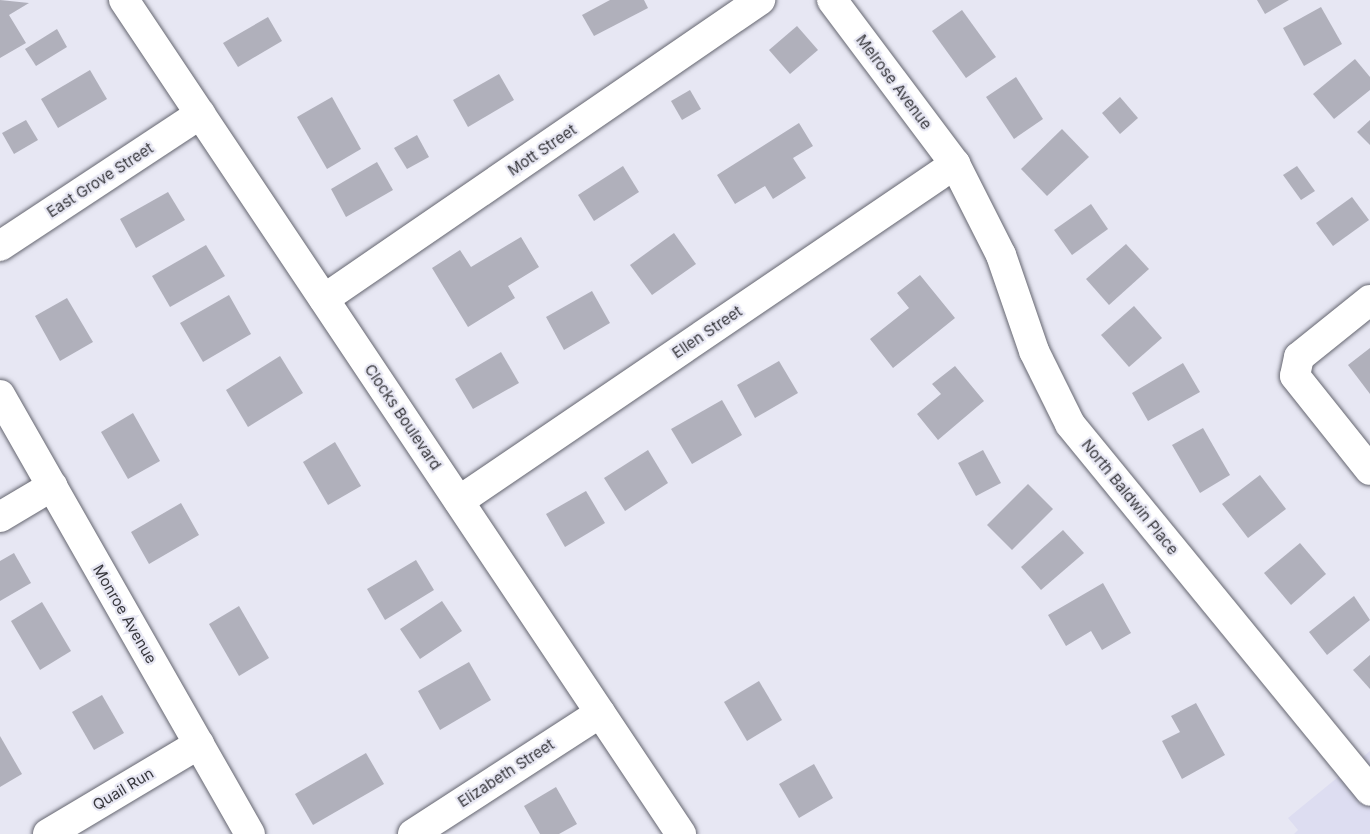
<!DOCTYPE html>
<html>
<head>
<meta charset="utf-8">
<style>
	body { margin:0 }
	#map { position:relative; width:1370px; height:834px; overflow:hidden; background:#e7e7f3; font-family:Inter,sans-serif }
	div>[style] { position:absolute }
	.built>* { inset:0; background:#ddddf1 }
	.building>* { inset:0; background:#b0b0bb }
	.roads { filter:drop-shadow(0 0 2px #656670) drop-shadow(0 0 2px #656670) }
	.minor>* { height:30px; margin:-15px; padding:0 15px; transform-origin:15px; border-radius:15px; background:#fff }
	span { translate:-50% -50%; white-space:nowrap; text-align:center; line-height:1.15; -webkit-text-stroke:4.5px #e7e7f3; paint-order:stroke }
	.street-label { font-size:15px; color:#37373c }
</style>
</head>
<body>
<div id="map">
	<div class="built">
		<div style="clip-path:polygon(1370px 751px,1370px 834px,1294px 834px,1298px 830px,1288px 818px)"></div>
	</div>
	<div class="building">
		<div style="clip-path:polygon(0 0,29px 3px,9px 15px,26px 43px,0 58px)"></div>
		<div style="clip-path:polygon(610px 0,644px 0,648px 8px,594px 36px,582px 15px)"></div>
		<div style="clip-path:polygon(1257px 0,1289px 0,1265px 14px)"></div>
		<div style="clip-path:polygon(1321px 7px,1342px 44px,1304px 66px,1283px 28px)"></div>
		<div style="clip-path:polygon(962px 10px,996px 57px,966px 78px,932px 31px)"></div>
		<div style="clip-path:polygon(268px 17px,282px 41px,238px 67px,223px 43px)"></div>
		<div style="clip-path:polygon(797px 26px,818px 50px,790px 74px,769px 50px)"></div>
		<div style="clip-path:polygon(57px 29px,67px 47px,36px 66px,25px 49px)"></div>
		<div style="clip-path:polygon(1355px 59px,1370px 77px,1370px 90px,1334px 119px,1313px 94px)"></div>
		<div style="clip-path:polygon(90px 70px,107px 99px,58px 128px,41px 99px)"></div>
		<div style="clip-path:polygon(499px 74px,514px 100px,468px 127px,453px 100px)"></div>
		<div style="clip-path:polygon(1016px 77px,1043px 119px,1014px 139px,986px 97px)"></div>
		<div style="clip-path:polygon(690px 90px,701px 109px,682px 120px,671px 101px)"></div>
		<div style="clip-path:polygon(332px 97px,361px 149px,327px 169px,297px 117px)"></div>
		<div style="clip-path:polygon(1120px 97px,1138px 118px,1120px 134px,1102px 113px)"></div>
		<div style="clip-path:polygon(26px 120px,38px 140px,14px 154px,2px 133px)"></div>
		<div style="clip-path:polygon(1370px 120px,1370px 145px,1357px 132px)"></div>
		<div style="clip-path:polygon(799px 123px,813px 146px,793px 158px,806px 178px,773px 199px,765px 186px,735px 204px,717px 175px)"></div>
		<div style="clip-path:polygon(1062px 129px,1089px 157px,1047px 196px,1021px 169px)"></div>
		<div style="clip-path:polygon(417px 135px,429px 157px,407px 169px,394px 148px)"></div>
		<div style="clip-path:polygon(377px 162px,393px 190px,346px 217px,331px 189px)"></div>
		<div style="clip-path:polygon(623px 166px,639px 192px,594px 221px,578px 195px)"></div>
		<div style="clip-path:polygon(1297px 166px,1315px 191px,1301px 200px,1283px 175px)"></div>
		<div style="clip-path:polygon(168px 192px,185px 220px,136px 248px,120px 219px)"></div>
		<div style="clip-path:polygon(1352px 197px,1369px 220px,1333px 246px,1316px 223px)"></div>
		<div style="clip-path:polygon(1091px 204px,1108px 229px,1072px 255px,1054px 230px)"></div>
		<div style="clip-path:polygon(674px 233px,696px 264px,652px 295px,630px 265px)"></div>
		<div style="clip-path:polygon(521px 237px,539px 267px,508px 286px,515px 298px,468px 327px,432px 268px,460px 250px,471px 267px)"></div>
		<div style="clip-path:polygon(1126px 244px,1149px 269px,1109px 305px,1086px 279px)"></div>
		<div style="clip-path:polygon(206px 245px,225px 276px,170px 307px,152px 276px)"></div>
		<div style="clip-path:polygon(920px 275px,955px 318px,893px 368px,870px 339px,909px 308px,897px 293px)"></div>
		<div style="clip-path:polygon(592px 291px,610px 323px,564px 350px,546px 317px)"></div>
		<div style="clip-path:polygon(229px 295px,251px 334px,203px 362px,180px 323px)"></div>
		<div style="clip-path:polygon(67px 298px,93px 342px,60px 361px,35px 316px)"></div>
		<div style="clip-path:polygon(1134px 306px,1162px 338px,1129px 367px,1101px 335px)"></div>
		<div style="clip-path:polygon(1370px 348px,1370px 394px,1348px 365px)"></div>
		<div style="clip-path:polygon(501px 352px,519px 383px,473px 409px,455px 379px)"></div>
		<div style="clip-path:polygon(280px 356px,303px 393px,248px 427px,226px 390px)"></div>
		<div style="clip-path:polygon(779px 361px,798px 393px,755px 418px,737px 385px)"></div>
		<div style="clip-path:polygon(1183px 363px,1200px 392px,1148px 421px,1132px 393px)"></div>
		<div style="clip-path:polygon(955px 366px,984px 401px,938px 440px,917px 414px,941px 394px,932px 384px)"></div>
		<div style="clip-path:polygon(722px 400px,742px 435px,692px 464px,671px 429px)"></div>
		<div style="clip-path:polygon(133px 413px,160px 461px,128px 479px,101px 432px)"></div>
		<div style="clip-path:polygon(1203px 428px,1230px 475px,1200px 493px,1172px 445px)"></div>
		<div style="clip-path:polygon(335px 442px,361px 486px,328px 505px,303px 462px)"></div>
		<div style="clip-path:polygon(648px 450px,668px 483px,625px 511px,604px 478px)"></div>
		<div style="clip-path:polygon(983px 450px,1001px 483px,976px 496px,958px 463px)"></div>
		<div style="clip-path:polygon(1260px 475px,1286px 509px,1248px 538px,1222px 504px)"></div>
		<div style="clip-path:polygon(1028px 484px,1053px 509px,1012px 550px,987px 525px)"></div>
		<div style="clip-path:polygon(586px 491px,605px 523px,565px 547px,546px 514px)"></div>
		<div style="clip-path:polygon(181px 503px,199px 535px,149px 564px,131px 532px)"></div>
		<div style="clip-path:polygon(1063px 530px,1084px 553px,1041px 590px,1021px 567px)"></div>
		<div style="clip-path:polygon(1300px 543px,1326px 574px,1291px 605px,1264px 573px)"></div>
		<div style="clip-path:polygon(14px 553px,31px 583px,0 601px,0 561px)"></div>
		<div style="clip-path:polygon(416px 560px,434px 590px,385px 620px,367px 589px)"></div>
		<div style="clip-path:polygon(1103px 583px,1131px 633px,1102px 650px,1091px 631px,1066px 646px,1048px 615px)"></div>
		<div style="clip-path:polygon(1354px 596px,1370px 620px,1327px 655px,1309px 632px)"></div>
		<div style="clip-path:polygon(442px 601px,462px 631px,420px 659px,400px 629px)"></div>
		<div style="clip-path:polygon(42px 602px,71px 651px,40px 670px,11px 621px)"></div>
		<div style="clip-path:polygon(239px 606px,269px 658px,239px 676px,209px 624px)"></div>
		<div style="clip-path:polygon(1370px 655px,1370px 689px,1353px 670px)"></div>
		<div style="clip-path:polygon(469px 662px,491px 700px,440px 730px,418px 691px)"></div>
		<div style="clip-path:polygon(759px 681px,782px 720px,747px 741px,724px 702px)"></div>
		<div style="clip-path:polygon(102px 695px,124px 733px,94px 750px,72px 712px)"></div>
		<div style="clip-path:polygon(1196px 703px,1225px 755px,1182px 779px,1162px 741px,1180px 732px,1171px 716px)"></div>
		<div style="clip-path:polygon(0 736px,22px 774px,0 787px)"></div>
		<div style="clip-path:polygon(366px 753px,384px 784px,313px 825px,295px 794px)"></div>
		<div style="clip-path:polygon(814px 764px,833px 798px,799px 818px,779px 784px)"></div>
		<div style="clip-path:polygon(556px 787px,577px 824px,559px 834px,540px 834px,524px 806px)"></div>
	</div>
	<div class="roads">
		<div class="minor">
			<div style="left:124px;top:0;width:1003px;rotate:56.26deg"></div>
			<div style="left:832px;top:0;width:205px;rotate:53.1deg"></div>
			<div style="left:955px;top:164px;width:102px;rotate:63.2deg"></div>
			<div style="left:1001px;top:255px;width:102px;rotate:71deg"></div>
			<div style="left:1034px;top:351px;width:81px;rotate:63.7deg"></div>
			<div style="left:1070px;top:424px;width:474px;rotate:50.7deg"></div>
			<div style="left:0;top:246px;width:240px;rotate:-33.4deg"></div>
			<div style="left:324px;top:299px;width:529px;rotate:-34.44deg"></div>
			<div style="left:1370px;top:300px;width:91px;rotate:141.2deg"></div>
			<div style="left:1299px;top:357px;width:19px;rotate:102deg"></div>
			<div style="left:1295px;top:376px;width:120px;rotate:51.4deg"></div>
			<div style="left:0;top:395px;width:505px;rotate:60.34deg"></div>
			<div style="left:459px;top:501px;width:600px;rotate:-34.19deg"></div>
			<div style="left:0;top:517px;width:61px;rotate:-30.8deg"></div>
			<div style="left:48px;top:834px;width:176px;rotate:-30.8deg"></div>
			<div style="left:413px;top:834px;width:223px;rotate:-32.9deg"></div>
		</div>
	</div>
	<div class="street-label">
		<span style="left:894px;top:82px;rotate:53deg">Melrose Avenue</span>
		<span style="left:542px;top:150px;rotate:-34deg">Mott Street</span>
		<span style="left:100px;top:180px;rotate:-33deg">East Grove Street</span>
		<span style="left:707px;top:332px;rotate:-34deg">Ellen Street</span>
		<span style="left:403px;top:417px;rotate:56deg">Clocks Boulevard</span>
		<span style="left:1130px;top:497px;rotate:51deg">North Baldwin Place</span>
		<span style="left:125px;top:614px;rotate:60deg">Monroe Avenue</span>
		<span style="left:506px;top:773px;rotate:-33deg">Elizabeth Street</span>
		<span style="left:123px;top:789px;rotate:-31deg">Quail Run</span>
	</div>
</div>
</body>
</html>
